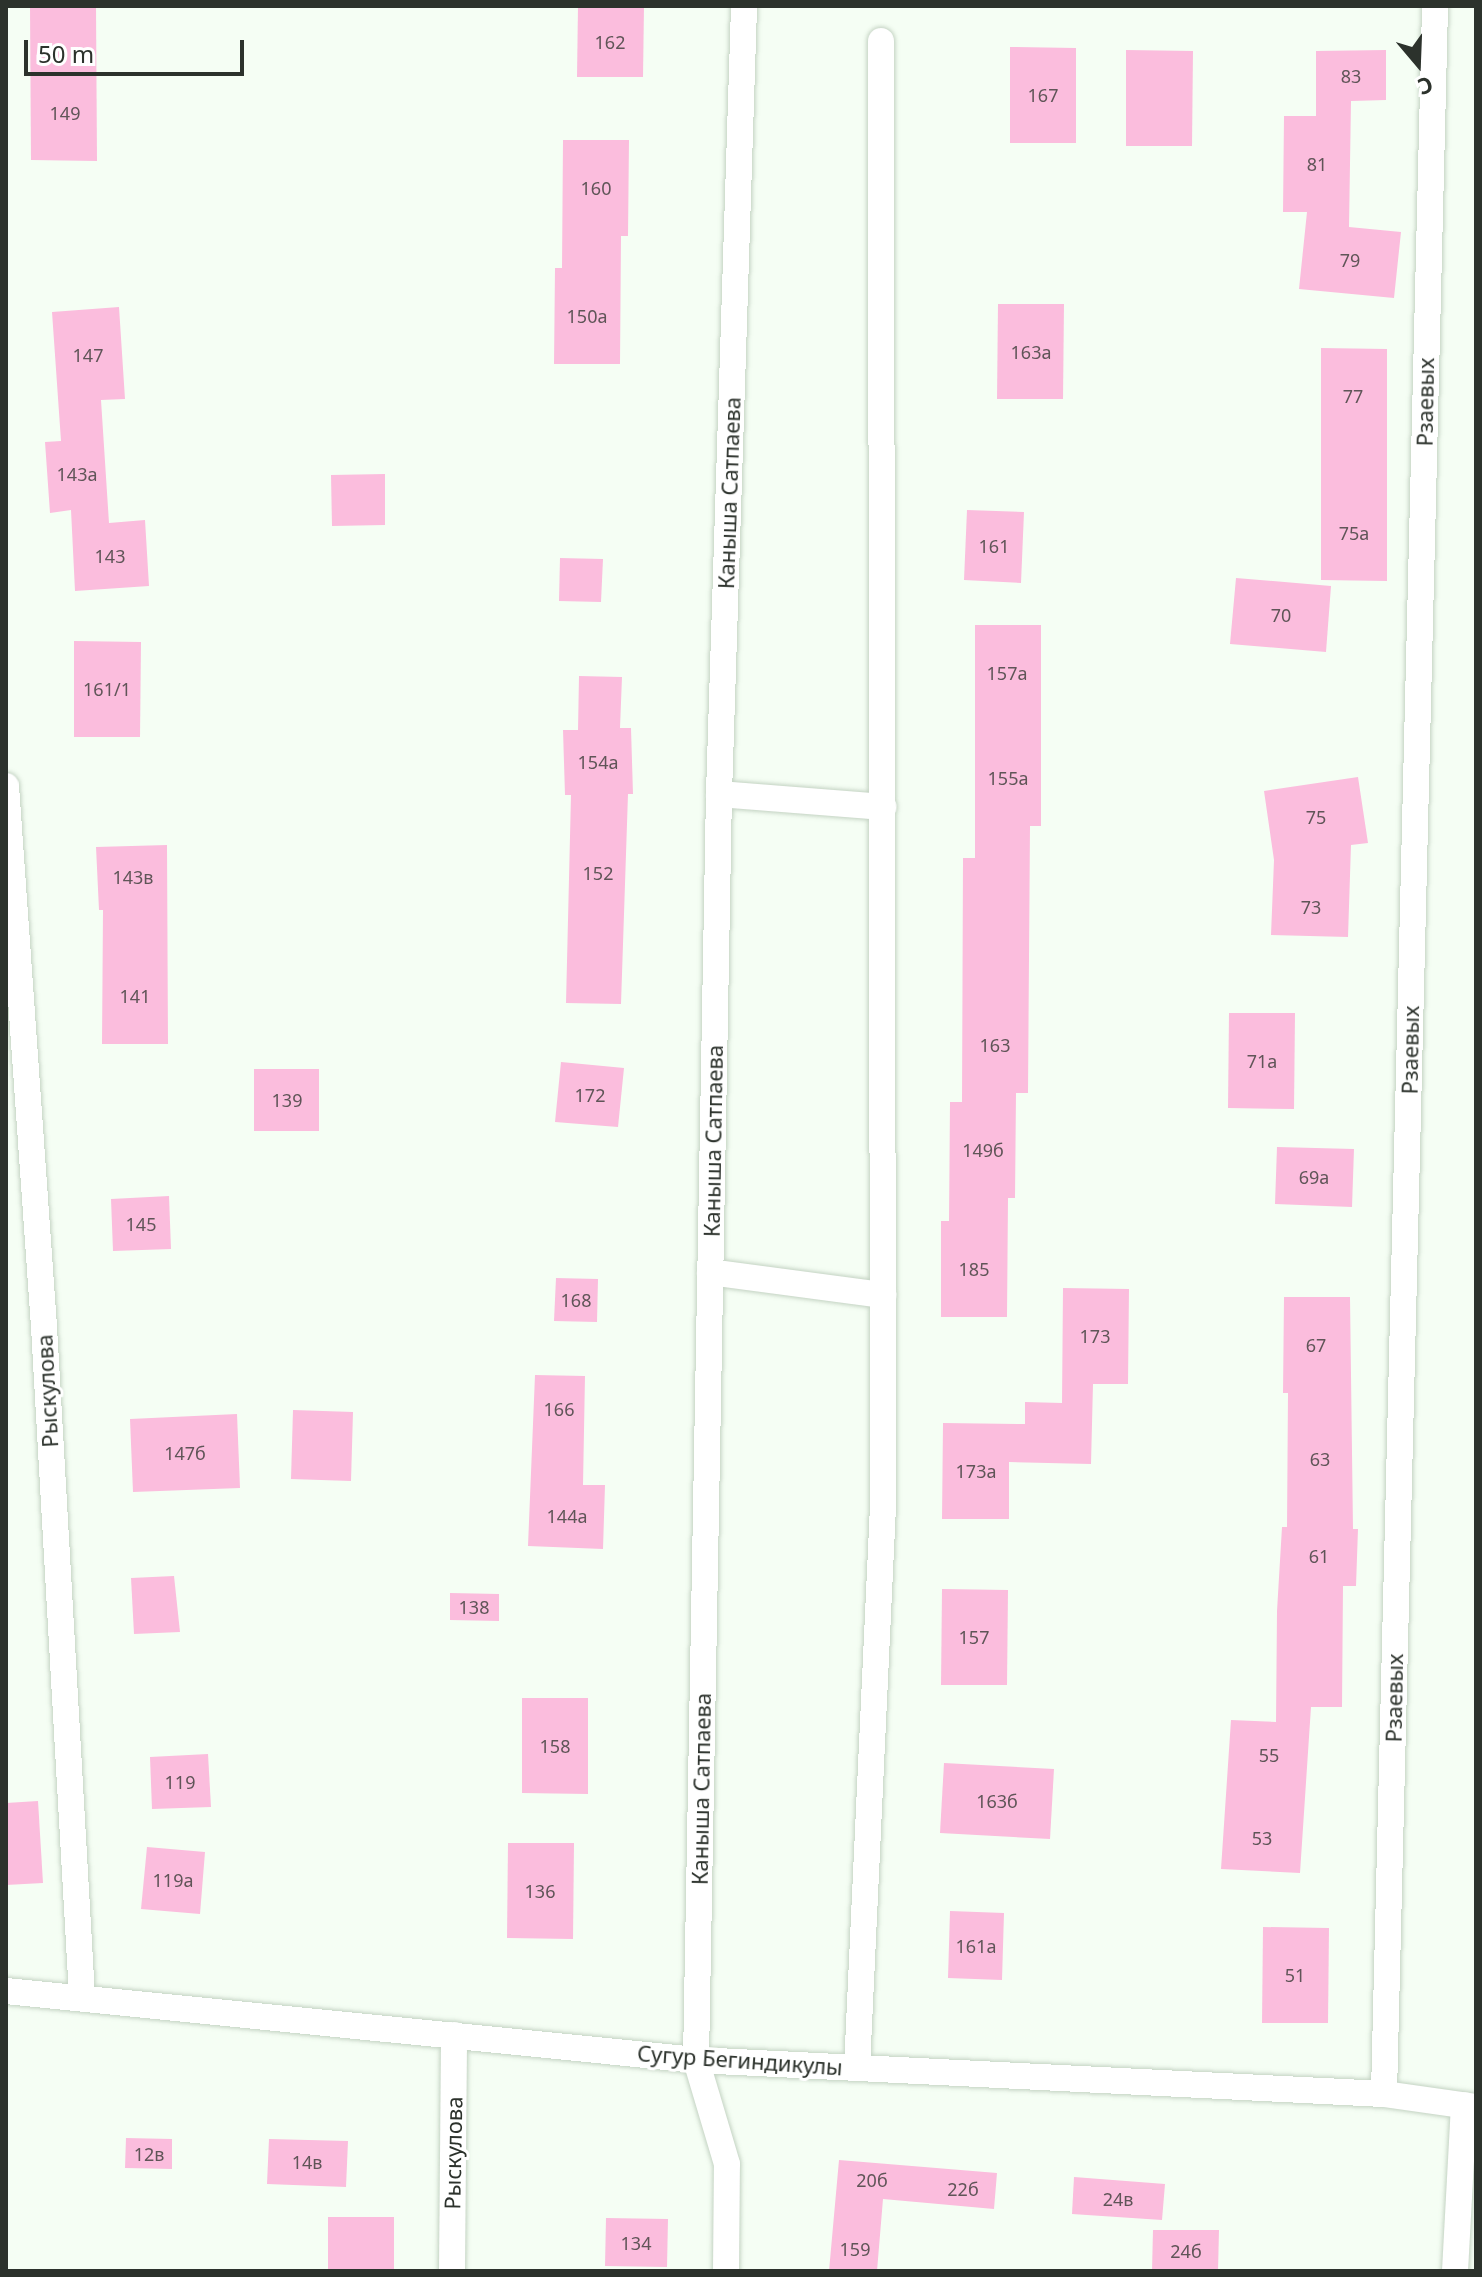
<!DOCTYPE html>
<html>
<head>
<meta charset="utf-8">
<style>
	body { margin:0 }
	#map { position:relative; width:1482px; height:2277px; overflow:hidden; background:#f5fef4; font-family:"Noto Sans",sans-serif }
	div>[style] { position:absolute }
	.building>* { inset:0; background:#fbbddd }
	.roads { filter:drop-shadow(0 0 2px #c4d3c3) drop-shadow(0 0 2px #c4d3c3) }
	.street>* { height:26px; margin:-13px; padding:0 13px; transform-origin:13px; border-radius:13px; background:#fff }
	span { translate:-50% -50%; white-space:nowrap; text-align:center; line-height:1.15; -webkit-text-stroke:6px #fff; paint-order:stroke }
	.number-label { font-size:18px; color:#605558 }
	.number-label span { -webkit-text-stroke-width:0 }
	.street-label { font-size:22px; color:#2c322c }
	.frame { position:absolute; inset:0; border:8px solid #2c322c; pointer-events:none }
	.north { position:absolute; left:1378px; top:24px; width:80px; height:80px; -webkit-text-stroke:6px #fff; paint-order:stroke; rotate:161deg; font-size:22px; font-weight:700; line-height:32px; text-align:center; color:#2c322c }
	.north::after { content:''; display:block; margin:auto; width:28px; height:36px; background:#2c322c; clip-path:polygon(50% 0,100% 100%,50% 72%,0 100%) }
	.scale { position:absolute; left:24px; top:40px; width:220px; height:36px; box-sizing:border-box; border:4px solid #2c322c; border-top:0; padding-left:10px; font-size:24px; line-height:28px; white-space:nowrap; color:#2c322c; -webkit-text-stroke:6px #fff; paint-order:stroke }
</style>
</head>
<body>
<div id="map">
	<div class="building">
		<div style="clip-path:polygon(30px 6px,96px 6px,97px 161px,31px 160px)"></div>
		<div style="clip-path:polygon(578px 6px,644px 6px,643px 77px,577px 77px)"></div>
		<div style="clip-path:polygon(1010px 47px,1076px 48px,1076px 143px,1010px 143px)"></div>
		<div style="clip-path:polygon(1126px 50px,1193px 51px,1192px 146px,1126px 146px)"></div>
		<div style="clip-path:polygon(1386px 50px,1386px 100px,1351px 101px,1349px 227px,1401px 232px,1394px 298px,1299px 289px,1307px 212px,1283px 212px,1284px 116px,1316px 116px,1316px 51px)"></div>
		<div style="clip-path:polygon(563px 140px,629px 140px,628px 236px,621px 236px,620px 364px,554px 364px,555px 268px,562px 268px)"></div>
		<div style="clip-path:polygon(998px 304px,1064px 304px,1063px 399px,997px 399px)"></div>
		<div style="clip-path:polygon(119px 307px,125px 399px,101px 400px,109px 523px,145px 520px,149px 586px,75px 591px,71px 510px,50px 513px,45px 442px,61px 441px,52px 312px)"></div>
		<div style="clip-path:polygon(1321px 348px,1387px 349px,1387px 581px,1321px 580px)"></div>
		<div style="clip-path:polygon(385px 474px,385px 525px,332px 526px,331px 475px)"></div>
		<div style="clip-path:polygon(967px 510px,1024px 512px,1021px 583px,964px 580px)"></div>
		<div style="clip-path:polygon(560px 558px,603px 559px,601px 602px,559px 601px)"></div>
		<div style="clip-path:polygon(1236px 578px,1331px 586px,1326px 652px,1230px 644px)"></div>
		<div style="clip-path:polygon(975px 625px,1041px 625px,1041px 826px,1030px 826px,1028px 1093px,1016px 1093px,1015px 1198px,1008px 1198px,1007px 1317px,941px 1317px,941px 1221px,949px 1221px,950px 1102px,962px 1102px,963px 858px,975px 858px)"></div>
		<div style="clip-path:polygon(74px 641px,141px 642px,140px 737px,74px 737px)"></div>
		<div style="clip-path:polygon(579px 676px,622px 677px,620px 728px,631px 728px,633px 794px,628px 794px,621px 1004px,566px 1003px,571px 795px,565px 795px,563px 730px,578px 730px)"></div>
		<div style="clip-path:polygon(1358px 777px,1368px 843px,1351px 845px,1348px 937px,1271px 935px,1274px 860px,1264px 791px)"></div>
		<div style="clip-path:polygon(167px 845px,168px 1044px,102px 1044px,103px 910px,99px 910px,96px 847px)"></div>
		<div style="clip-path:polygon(1229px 1013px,1295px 1013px,1294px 1109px,1228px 1108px)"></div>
		<div style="clip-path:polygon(561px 1062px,624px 1068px,618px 1127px,555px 1122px)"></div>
		<div style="clip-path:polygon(254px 1069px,319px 1069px,319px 1131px,254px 1131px)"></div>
		<div style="clip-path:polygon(1277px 1147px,1354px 1149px,1352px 1207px,1275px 1204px)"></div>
		<div style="clip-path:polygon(169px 1196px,171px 1249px,113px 1251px,111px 1199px)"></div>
		<div style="clip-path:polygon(556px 1278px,598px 1279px,597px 1322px,554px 1321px)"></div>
		<div style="clip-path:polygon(1063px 1288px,1129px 1289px,1128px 1384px,1093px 1384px,1091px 1464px,1009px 1462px,1009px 1519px,942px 1519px,943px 1423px,1025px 1424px,1025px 1402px,1062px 1403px)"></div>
		<div style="clip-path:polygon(1284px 1297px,1350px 1297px,1353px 1529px,1358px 1529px,1356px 1586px,1343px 1586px,1342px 1707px,1311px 1707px,1300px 1873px,1221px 1869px,1231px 1720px,1276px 1722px,1277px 1611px,1282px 1527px,1287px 1527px,1288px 1393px,1283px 1393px)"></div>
		<div style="clip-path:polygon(535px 1375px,585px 1376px,583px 1485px,605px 1485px,603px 1549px,528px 1546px)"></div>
		<div style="clip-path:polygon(293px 1410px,353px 1412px,351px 1481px,291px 1479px)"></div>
		<div style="clip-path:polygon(237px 1414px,240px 1488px,133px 1492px,130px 1419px)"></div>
		<div style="clip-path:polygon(174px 1576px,180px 1632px,134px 1634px,131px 1578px)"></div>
		<div style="clip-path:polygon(942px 1589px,1008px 1590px,1007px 1685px,941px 1685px)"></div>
		<div style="clip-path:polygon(450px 1593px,499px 1594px,499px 1621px,450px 1620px)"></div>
		<div style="clip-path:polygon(522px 1698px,588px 1698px,588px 1794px,522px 1793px)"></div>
		<div style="clip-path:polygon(208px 1754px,211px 1807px,152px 1809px,150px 1757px)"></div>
		<div style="clip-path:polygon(944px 1763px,1054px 1769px,1050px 1839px,940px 1833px)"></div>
		<div style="clip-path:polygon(38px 1801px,43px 1883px,6px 1885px,6px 1803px)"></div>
		<div style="clip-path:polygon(508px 1843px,574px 1843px,573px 1939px,507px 1938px)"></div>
		<div style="clip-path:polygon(147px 1847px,205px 1852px,200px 1914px,141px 1909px)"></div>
		<div style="clip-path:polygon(950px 1911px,1004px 1913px,1002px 1980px,948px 1978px)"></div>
		<div style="clip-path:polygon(1263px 1927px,1329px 1928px,1328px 2023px,1262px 2023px)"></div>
		<div style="clip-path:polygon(126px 2138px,172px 2139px,172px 2169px,125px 2168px)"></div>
		<div style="clip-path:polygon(269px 2139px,348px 2141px,346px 2187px,267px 2184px)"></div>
		<div style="clip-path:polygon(839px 2160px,997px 2173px,994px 2209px,883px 2199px,877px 2271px,829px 2271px)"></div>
		<div style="clip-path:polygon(1074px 2177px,1165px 2184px,1162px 2220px,1072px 2214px)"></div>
		<div style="clip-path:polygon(328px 2217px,394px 2217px,394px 2271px,328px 2271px)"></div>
		<div style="clip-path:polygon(606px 2218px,668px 2219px,667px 2267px,605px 2266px)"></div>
		<div style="clip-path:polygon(1153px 2230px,1219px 2230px,1218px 2271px,1152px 2271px)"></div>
	</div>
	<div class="roads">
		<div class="street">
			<div style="left:6px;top:786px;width:542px;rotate:85.98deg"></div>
			<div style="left:44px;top:1327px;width:670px;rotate:86.75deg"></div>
			<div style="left:719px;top:794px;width:165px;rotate:4.5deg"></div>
			<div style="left:710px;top:1272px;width:175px;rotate:7.6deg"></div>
			<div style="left:6px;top:1991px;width:693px;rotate:5.71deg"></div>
			<div style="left:696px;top:2060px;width:689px;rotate:2.83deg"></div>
			<div style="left:1384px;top:2094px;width:93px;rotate:8deg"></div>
			<div style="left:857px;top:2068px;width:563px;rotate:-87.35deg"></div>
			<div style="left:883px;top:1506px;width:1465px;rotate:-90.08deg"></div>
			<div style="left:1384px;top:2094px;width:2089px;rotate:-88.6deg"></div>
			<div style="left:452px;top:2271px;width:236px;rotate:-89.5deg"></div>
			<div style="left:726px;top:2271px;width:107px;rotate:-89.5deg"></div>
			<div style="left:727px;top:2164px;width:109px;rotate:-106.6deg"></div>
			<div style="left:696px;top:2060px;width:1266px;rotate:-88.96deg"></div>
			<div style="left:719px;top:794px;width:788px;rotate:-88.18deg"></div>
			<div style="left:1455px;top:2271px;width:166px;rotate:-86.9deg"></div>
		</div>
	</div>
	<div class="number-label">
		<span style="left:610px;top:42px">162</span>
		<span style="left:1351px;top:76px">83</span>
		<span style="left:1043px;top:95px">167</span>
		<span style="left:65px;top:113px">149</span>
		<span style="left:1317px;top:164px">81</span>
		<span style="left:596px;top:188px">160</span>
		<span style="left:1350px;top:260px">79</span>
		<span style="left:587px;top:316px">150а</span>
		<span style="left:1031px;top:352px">163а</span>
		<span style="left:88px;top:355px">147</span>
		<span style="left:1353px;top:396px">77</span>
		<span style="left:77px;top:474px">143а</span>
		<span style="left:1354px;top:533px">75а</span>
		<span style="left:994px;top:546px">161</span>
		<span style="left:110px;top:556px">143</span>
		<span style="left:1281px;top:615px">70</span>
		<span style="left:1007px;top:673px">157а</span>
		<span style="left:107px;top:689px">161/1</span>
		<span style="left:598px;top:762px">154а</span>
		<span style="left:1008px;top:778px">155а</span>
		<span style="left:1316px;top:817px">75</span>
		<span style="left:598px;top:873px">152</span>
		<span style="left:133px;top:877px">143в</span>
		<span style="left:1311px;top:907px">73</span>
		<span style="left:135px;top:996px">141</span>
		<span style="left:995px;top:1045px">163</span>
		<span style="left:1262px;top:1061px">71а</span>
		<span style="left:590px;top:1095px">172</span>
		<span style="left:287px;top:1100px">139</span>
		<span style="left:983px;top:1150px">149б</span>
		<span style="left:1314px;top:1177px">69а</span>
		<span style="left:141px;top:1224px">145</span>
		<span style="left:974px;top:1269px">185</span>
		<span style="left:576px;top:1300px">168</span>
		<span style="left:1095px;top:1336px">173</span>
		<span style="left:1316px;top:1345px">67</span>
		<span style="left:559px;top:1409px">166</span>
		<span style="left:185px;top:1453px">147б</span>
		<span style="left:1320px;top:1459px">63</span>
		<span style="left:976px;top:1471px">173а</span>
		<span style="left:567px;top:1516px">144а</span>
		<span style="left:1319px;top:1556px">61</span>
		<span style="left:474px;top:1607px">138</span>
		<span style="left:974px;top:1637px">157</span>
		<span style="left:555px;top:1746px">158</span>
		<span style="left:1269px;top:1755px">55</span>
		<span style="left:180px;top:1782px">119</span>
		<span style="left:997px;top:1801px">163б</span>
		<span style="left:1262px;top:1838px">53</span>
		<span style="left:173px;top:1880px">119а</span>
		<span style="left:540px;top:1891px">136</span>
		<span style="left:976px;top:1946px">161а</span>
		<span style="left:1295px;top:1975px">51</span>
		<span style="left:149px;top:2154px">12в</span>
		<span style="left:307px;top:2162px">14в</span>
		<span style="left:872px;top:2180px">20б</span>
		<span style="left:963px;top:2189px">22б</span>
		<span style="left:1118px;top:2199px">24в</span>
		<span style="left:636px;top:2243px">134</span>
		<span style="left:855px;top:2249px">159</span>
		<span style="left:1186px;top:2251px">24б</span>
	</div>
	<div class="street-label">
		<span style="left:1425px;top:402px;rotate:-89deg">Рзаевых</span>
		<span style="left:729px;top:493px;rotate:-88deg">Каныша Сатпаева</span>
		<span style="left:1410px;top:1050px;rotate:-89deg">Рзаевых</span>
		<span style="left:713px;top:1141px;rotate:-89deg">Каныша Сатпаева</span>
		<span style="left:47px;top:1391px;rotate:-93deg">Рыскулова</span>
		<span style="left:1394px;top:1698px;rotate:-89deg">Рзаевых</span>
		<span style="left:701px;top:1789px;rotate:-89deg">Каныша Сатпаева</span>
		<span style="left:740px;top:2060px;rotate:4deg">Сугур Бегиндикулы</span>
		<span style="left:453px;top:2153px;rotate:-89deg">Рыскулова</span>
	</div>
	<div class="frame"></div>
	<div class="north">С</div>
	<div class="scale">50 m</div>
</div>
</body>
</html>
